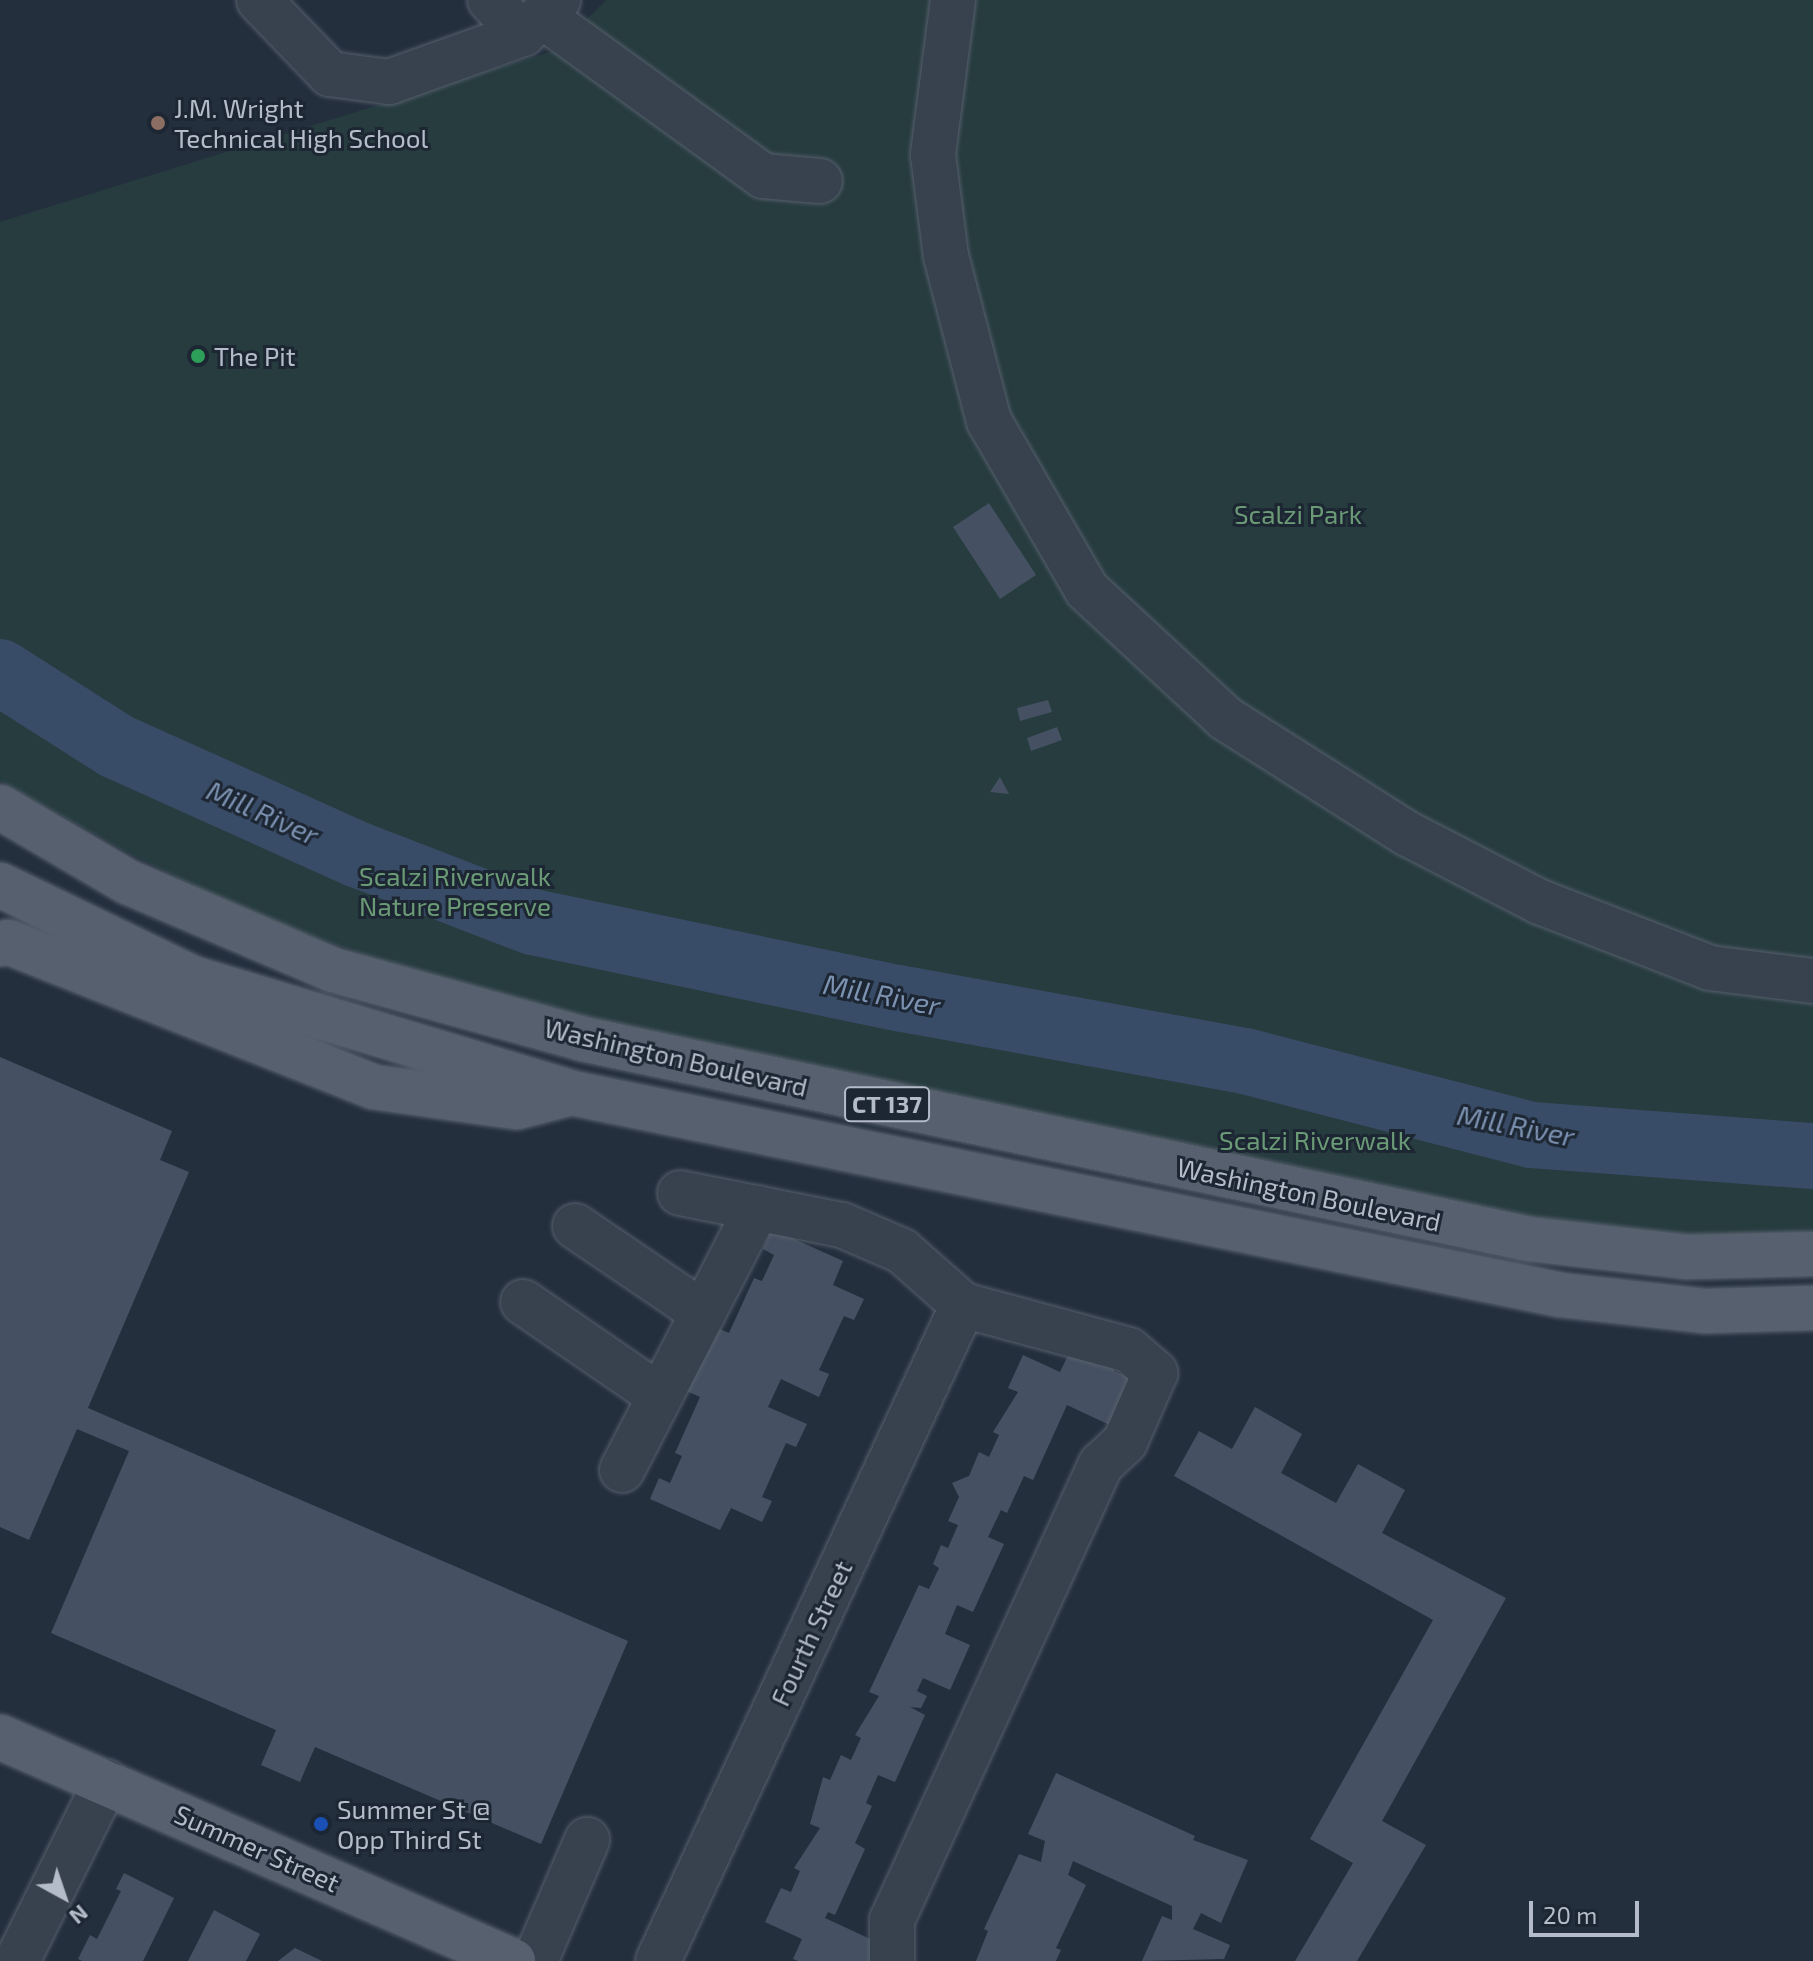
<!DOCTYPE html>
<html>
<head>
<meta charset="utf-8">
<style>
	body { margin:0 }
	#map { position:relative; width:1813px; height:1961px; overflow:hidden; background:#242f3e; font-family:"Exo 2",sans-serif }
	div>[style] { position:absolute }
	.green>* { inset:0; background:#263c3f }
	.river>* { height:66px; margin:-33px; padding:0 33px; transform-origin:33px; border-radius:33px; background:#394c67 }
	.building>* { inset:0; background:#455162 }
	.roads { filter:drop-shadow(0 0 2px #565f6c) drop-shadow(0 0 2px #565f6c) }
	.minor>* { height:44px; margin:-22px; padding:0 22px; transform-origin:22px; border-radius:22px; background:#38414e }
	.major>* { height:44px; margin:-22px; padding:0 22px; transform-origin:22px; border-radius:22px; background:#56606e }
	.dots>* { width:22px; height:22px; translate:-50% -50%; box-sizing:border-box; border:4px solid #1d2633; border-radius:50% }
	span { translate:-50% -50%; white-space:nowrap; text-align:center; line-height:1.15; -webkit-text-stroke:6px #1d2633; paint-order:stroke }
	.shield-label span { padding:2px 6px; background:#1d2633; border:2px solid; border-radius:6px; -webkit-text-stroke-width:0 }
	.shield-label { font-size:24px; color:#b4bcc9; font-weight:700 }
	.poi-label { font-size:26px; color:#b4bcc9 }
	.left { translate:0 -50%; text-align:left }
	.park-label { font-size:26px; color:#6b9a76 }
	.street-label { font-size:26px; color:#b4bcc9 }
	.water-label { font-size:28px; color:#7c92b1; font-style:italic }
	.north { position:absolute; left:24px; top:1857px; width:80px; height:80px; -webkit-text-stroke:6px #1d2633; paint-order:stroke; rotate:140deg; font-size:22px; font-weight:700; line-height:32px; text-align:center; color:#b4bcc9 }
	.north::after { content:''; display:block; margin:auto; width:28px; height:36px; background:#b4bcc9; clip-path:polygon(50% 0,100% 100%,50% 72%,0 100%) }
	.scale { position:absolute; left:1529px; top:1901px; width:110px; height:36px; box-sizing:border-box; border:4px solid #b4bcc9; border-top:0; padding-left:10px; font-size:24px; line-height:28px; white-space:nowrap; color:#b4bcc9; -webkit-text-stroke:6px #1d2633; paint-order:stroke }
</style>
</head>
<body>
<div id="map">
	<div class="green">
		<div style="clip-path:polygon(606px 0,1813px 0,1813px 1240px,1775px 1242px,1540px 1224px,643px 1036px,419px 975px,256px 916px,130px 854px,0 781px,0 222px,556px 50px)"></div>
	</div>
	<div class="river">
		<div style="left:0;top:672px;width:138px;rotate:32.5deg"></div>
		<div style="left:116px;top:746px;width:266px;rotate:24.2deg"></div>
		<div style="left:359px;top:855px;width:186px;rotate:21.1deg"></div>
		<div style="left:533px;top:922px;width:373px;rotate:11.8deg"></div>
		<div style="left:898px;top:998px;width:353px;rotate:10.3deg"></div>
		<div style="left:1245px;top:1061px;width:296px;rotate:14.5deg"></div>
		<div style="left:1532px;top:1135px;width:282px;rotate:4.3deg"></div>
	</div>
	<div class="building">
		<div style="clip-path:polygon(989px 503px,1036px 575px,1000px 599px,953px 527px)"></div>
		<div style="clip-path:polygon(1048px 700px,1052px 712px,1020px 721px,1017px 708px)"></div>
		<div style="clip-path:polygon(1057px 727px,1062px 740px,1031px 751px,1027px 738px)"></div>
		<div style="clip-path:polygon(1000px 777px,1009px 794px,990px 792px)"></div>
		<div style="clip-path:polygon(0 1057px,172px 1131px,160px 1160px,189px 1172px,88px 1408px,628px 1641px,541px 1844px,315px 1747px,300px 1782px,261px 1765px,276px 1730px,51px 1633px,129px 1451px,77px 1429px,29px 1540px,0 1527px)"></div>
		<div style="clip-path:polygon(772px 1229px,843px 1261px,833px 1285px,864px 1299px,854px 1320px,844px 1316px,819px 1370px,829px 1374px,819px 1397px,781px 1379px,768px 1407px,807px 1424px,796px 1447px,786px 1443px,762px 1497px,772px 1501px,762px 1522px,731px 1508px,720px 1530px,650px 1499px,659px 1478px,670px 1483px,682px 1456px,675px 1453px,700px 1397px,684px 1390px,712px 1326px,729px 1333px,754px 1278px,762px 1281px,774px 1255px,763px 1249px)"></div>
		<div style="clip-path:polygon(1070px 1351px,1116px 1365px,1114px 1371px,1138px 1382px,1116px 1428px,1067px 1405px,1033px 1480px,1024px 1476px,1007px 1513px,1001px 1510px,988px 1537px,1004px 1544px,973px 1612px,957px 1605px,945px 1634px,970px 1645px,950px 1690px,923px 1678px,917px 1691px,927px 1696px,921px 1708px,910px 1707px,925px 1715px,895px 1782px,878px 1775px,866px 1803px,872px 1806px,855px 1843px,865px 1849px,835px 1915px,828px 1912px,825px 1918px,881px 1944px,874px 1961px,798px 1961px,793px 1959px,802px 1939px,765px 1922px,781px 1888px,791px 1892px,800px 1871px,794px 1868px,820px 1828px,810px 1824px,823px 1777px,830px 1780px,841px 1755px,851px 1760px,861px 1738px,855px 1735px,879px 1696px,869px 1692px,919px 1585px,929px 1589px,939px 1568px,933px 1564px,941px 1545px,948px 1548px,958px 1525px,948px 1521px,959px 1497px,952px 1483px,969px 1476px,979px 1452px,989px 1457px,999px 1435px,993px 1432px,1018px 1392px,1008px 1388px,1023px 1355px,1060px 1372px)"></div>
		<div style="clip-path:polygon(1255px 1407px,1302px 1434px,1281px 1473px,1336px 1503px,1358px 1464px,1405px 1490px,1382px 1533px,1506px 1598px,1382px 1821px,1426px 1845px,1357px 1961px,1295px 1961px,1353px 1863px,1310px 1839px,1433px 1620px,1174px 1476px,1199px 1431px,1232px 1449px)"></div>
		<div style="clip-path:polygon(1056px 1773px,1195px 1836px,1193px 1840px,1248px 1860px,1221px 1923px,1201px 1913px,1193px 1929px,1230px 1945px,1224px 1959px,1142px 1961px,1162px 1916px,1172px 1920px,1172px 1906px,1073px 1861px,1068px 1875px,1086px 1885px,1056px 1948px,1061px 1950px,1056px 1961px,976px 1961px,988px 1931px,984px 1929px,1019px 1854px,1041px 1862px,1045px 1841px,1028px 1834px)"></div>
		<div style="clip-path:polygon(124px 1873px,174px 1898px,143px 1961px,82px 1961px,78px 1959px,90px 1935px,97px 1939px,121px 1891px,116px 1889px)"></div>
		<div style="clip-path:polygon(214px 1910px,260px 1934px,246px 1961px,188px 1961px)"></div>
		<div style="clip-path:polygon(295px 1948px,322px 1961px,278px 1961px)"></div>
	</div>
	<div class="roads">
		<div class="minor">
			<div style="left:259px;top:0;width:103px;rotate:46.2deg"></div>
			<div style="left:330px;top:74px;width:60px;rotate:7.7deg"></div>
			<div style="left:389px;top:82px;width:142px;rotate:-19.7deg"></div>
			<div style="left:523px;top:34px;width:49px;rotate:-44.2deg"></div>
			<div style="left:490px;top:0;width:47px;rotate:45.9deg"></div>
			<div style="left:953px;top:0;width:156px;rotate:97.4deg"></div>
			<div style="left:933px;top:155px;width:102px;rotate:82.7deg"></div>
			<div style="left:946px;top:256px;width:171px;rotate:75.4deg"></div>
			<div style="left:989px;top:421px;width:195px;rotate:59.9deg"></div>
			<div style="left:1087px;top:590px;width:188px;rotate:42.8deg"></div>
			<div style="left:1225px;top:718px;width:217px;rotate:32.4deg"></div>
			<div style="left:1408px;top:834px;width:148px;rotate:27.3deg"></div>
			<div style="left:1540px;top:902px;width:182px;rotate:21.2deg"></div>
			<div style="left:1710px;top:968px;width:104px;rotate:7.2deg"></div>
			<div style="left:545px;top:18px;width:269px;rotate:35.9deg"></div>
			<div style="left:763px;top:176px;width:57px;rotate:5deg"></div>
			<div style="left:680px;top:1193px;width:165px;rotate:11.2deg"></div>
			<div style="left:842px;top:1225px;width:65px;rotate:23.4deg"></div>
			<div style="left:902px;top:1251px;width:81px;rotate:41.5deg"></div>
			<div style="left:963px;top:1305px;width:172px;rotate:15.2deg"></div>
			<div style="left:1129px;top:1350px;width:35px;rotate:41deg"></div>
			<div style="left:1155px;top:1373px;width:75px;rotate:113.5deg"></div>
			<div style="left:1125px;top:1442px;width:33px;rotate:137deg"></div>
			<div style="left:1101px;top:1464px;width:502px;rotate:114.62deg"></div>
			<div style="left:892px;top:1920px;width:41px;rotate:90deg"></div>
			<div style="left:575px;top:1226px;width:155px;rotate:34.2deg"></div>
			<div style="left:523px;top:1302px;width:166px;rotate:34.5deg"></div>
			<div style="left:622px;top:1470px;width:295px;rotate:-62.7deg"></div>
			<div style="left:17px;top:1961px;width:200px;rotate:-63.6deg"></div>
			<div style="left:535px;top:1961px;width:132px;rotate:-66.7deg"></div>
			<div style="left:658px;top:1961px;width:723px;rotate:-65.06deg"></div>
		</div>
		<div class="major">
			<div style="left:0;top:807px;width:148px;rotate:30.4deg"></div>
			<div style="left:128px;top:882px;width:223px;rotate:23.2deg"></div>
			<div style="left:333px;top:970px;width:259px;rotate:15.4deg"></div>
			<div style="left:583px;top:1039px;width:967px;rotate:11.94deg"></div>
			<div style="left:1529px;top:1239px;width:158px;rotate:6.5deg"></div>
			<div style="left:1686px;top:1257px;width:127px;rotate:-1.4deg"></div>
			<div style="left:0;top:885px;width:213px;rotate:25.8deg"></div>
			<div style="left:192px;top:978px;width:397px;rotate:16.8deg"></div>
			<div style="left:572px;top:1093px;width:1009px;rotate:11.54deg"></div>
			<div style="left:1561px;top:1295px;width:146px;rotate:6.3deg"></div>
			<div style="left:1706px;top:1311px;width:107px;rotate:-1.6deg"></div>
			<div style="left:0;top:944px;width:8px;rotate:-14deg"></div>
			<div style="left:8px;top:942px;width:394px;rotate:21.6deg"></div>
			<div style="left:374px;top:1087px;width:144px;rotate:8deg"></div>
			<div style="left:517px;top:1107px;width:48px;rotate:-14.6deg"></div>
			<div style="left:0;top:1737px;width:560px;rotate:23.59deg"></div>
		</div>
	</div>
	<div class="dots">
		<div style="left:158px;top:123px;background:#8d6e63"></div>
		<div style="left:198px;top:356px;background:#2e9e5b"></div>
		<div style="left:321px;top:1824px;background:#1a4fb4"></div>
	</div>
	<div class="shield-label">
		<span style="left:887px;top:1104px">CT 137</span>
	</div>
	<div class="poi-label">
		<span class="left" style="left:174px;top:123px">J.M. Wright<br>Technical High School</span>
		<span class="left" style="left:214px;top:356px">The Pit</span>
		<span class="left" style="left:337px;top:1824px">Summer St @<br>Opp Third St</span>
	</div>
	<div class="park-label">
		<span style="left:1298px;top:514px">Scalzi Park</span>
		<span style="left:455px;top:891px">Scalzi Riverwalk<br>Nature Preserve</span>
		<span style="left:1315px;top:1140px">Scalzi Riverwalk</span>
	</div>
	<div class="street-label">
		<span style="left:676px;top:1057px;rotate:13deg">Washington Boulevard</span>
		<span style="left:1309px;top:1194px;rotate:12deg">Washington Boulevard</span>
		<span style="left:811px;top:1633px;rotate:-65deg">Fourth Street</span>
		<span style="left:257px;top:1848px;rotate:24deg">Summer Street</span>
	</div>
	<div class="water-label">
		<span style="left:263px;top:812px;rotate:24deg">Mill River</span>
		<span style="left:882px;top:994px;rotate:11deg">Mill River</span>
		<span style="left:1516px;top:1125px;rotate:11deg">Mill River</span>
	</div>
	<div class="north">N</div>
	<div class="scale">20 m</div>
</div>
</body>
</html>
